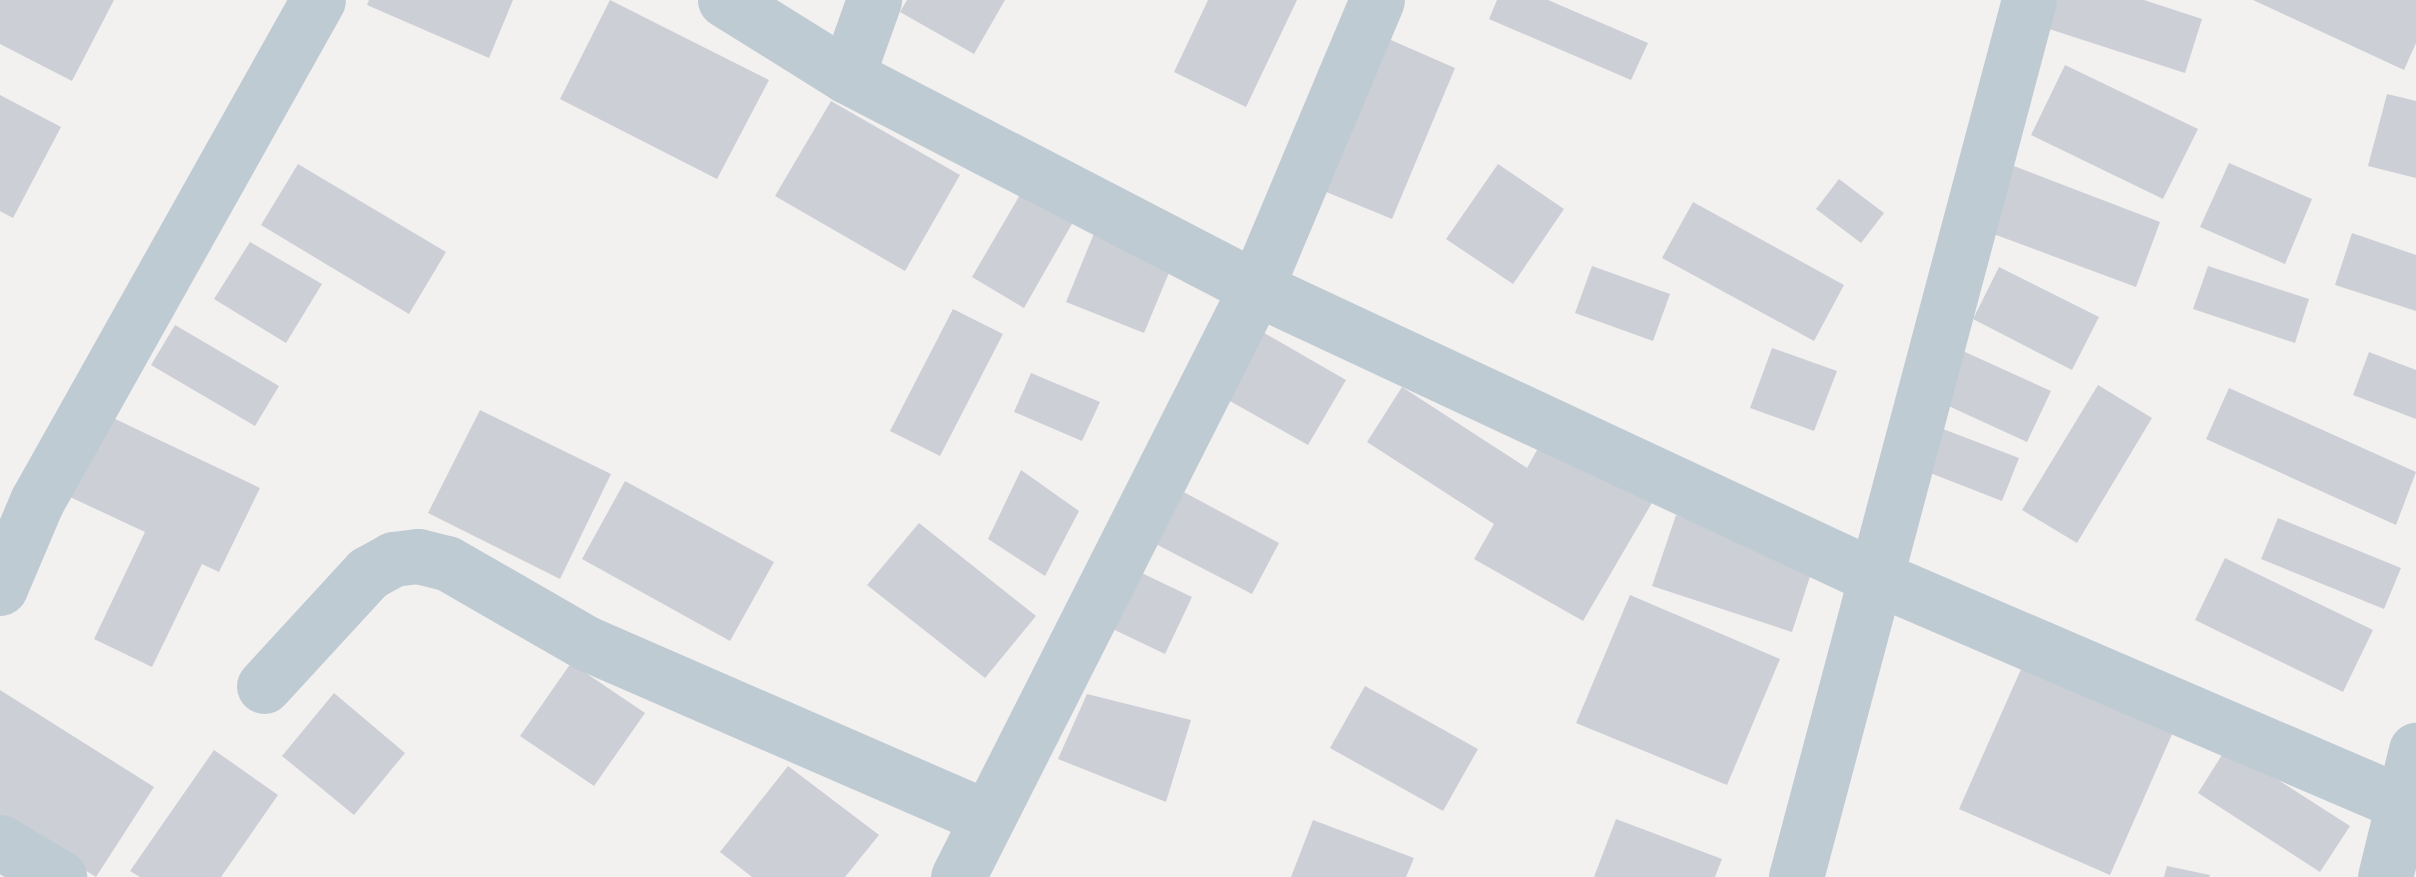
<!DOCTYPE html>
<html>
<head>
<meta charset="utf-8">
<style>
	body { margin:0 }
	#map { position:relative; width:2416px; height:877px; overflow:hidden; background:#f3f0f0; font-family:"Golos Text",sans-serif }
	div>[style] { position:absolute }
	.building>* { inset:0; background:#cccfd6 }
	.minor>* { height:55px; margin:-27.5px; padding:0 27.5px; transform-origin:27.5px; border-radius:27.5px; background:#bfcbd3 }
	span { translate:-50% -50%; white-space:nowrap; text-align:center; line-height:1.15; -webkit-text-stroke:10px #fff; paint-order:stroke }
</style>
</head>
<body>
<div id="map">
	<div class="building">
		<div style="clip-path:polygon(0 0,114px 0,72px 81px,0 44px)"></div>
		<div style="clip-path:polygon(369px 0,513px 0,489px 58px,367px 5px)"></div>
		<div style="clip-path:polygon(610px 0,769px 80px,717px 179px,560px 99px)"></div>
		<div style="clip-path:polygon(907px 0,1005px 0,974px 54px,900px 12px)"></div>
		<div style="clip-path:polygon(1208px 0,1297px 0,1246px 107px,1174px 72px)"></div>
		<div style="clip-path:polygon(1497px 0,1548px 0,1648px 43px,1631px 80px,1489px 19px)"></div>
		<div style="clip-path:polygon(2052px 0,2144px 0,2202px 19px,2185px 73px,2043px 27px)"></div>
		<div style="clip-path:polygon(2253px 0,2416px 0,2416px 43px,2404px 70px)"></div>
		<div style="clip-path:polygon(1384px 37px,1455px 68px,1392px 219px,1319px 189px)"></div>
		<div style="clip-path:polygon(2065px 65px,2198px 129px,2163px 199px,2031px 135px)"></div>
		<div style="clip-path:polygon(2387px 94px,2416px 101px,2416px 178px,2368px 166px)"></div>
		<div style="clip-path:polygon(0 95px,61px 127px,13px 218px,0 211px)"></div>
		<div style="clip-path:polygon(831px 101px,960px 175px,905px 271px,775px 196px)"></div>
		<div style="clip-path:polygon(2229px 163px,2312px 199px,2285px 264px,2200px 227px)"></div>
		<div style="clip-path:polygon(298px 164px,446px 252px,409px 314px,261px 225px)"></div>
		<div style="clip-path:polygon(1498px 164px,1564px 209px,1513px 284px,1446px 239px)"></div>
		<div style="clip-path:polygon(2014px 166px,2160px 222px,2136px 287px,1988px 232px)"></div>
		<div style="clip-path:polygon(1839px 179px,1884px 213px,1861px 243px,1816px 209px)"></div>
		<div style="clip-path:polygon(1021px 193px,1073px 222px,1024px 308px,972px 277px)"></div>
		<div style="clip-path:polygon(1693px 202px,1844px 285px,1814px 341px,1662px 258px)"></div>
		<div style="clip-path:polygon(1095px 231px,1173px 263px,1144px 333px,1066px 302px)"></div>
		<div style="clip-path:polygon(2352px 233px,2416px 255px,2416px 311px,2335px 285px)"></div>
		<div style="clip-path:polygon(250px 242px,322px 284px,286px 343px,214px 299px)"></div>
		<div style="clip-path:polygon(1592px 266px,1670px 294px,1653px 341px,1575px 313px)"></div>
		<div style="clip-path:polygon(2208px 266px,2309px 299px,2295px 343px,2193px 309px)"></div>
		<div style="clip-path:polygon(1999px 267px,2099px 317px,2072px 370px,1973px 319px)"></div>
		<div style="clip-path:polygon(953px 309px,1003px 334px,940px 456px,890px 431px)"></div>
		<div style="clip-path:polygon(175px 325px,279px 386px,255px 426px,151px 365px)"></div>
		<div style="clip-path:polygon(1259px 330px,1346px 380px,1308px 445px,1221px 396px)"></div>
		<div style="clip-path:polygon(1954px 347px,2051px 391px,2027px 442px,1931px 398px)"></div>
		<div style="clip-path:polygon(1772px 348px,1837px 371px,1814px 431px,1750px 408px)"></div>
		<div style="clip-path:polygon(2369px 352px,2416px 370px,2416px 419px,2353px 395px)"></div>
		<div style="clip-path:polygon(1031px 373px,1100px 402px,1082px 441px,1014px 412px)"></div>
		<div style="clip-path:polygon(2098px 385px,2152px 418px,2077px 543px,2022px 510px)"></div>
		<div style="clip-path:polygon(1402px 387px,1527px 468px,1547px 432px,1656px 496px,1583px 621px,1474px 559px,1494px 524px,1367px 442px)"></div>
		<div style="clip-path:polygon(2229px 388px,2416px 472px,2396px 525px,2206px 439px)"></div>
		<div style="clip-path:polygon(480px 410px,611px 474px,560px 579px,428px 513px)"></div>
		<div style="clip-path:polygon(109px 416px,260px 488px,219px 572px,202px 564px,152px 667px,94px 639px,145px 532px,70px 497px)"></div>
		<div style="clip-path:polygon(1943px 429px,2019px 458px,2002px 501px,1925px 471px)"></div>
		<div style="clip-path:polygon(1021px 470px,1079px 511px,1045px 576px,988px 539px)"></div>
		<div style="clip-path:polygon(625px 481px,774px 562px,730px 641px,582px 559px)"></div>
		<div style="clip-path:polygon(1178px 489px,1279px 543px,1252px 594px,1150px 541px)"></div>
		<div style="clip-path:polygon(1676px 515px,1815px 561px,1792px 632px,1652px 586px)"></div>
		<div style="clip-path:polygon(2278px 518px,2401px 568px,2384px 609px,2261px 559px)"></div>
		<div style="clip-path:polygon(919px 523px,1036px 616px,985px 678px,867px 585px)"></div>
		<div style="clip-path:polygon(2225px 558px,2373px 630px,2343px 692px,2195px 620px)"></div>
		<div style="clip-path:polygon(1127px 566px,1192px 597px,1165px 654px,1100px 623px)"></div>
		<div style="clip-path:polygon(1630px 595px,1780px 659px,1727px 785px,1576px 723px)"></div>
		<div style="clip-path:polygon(2026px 658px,2177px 723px,2110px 875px,1959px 809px)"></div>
		<div style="clip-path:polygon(571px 663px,645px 713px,594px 786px,520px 736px)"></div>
		<div style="clip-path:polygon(1365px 686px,1478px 749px,1443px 811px,1330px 748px)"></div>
		<div style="clip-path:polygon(0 690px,154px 787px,96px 877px,0 817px)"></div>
		<div style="clip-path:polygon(334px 693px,405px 753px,354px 815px,282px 756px)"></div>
		<div style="clip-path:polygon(1087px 694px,1191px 720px,1166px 802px,1058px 759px)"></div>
		<div style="clip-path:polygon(2227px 747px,2350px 826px,2320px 872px,2198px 793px)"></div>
		<div style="clip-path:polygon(214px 750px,278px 795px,221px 877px,140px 877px,130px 871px)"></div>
		<div style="clip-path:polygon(788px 766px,879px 835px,845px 877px,752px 877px,720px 852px)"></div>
		<div style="clip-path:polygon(1616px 819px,1722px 859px,1715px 877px,1594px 877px)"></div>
		<div style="clip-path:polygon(1313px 820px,1414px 858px,1406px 877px,1291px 877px)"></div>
		<div style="clip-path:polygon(2167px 866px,2210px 875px,2209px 877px,2164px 877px)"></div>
	</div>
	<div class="minor">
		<div style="left:725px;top:0;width:144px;rotate:31.9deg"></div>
		<div style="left:847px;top:76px;width:461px;rotate:27.4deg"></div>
		<div style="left:1256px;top:288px;width:681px;rotate:25.02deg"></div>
		<div style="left:1873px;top:576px;width:591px;rotate:23.22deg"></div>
		<div style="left:847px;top:76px;width:81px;rotate:-70.4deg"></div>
		<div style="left:0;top:588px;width:95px;rotate:-67deg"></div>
		<div style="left:37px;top:501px;width:574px;rotate:-60.71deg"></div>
		<div style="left:264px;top:686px;width:154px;rotate:-47.4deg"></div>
		<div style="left:368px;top:573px;width:29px;rotate:-29deg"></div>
		<div style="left:393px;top:559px;width:25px;rotate:-7deg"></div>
		<div style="left:418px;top:556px;width:30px;rotate:14deg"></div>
		<div style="left:447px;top:563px;width:160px;rotate:29.9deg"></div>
		<div style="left:586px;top:643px;width:434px;rotate:23.5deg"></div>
		<div style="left:0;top:842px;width:69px;rotate:30.7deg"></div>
		<div style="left:958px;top:877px;width:660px;rotate:-63.16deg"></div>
		<div style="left:1256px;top:288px;width:312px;rotate:-67.2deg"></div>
		<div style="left:1796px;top:877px;width:907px;rotate:-75.12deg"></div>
		<div style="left:2385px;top:877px;width:131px;rotate:-76.3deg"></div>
	</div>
</div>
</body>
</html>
